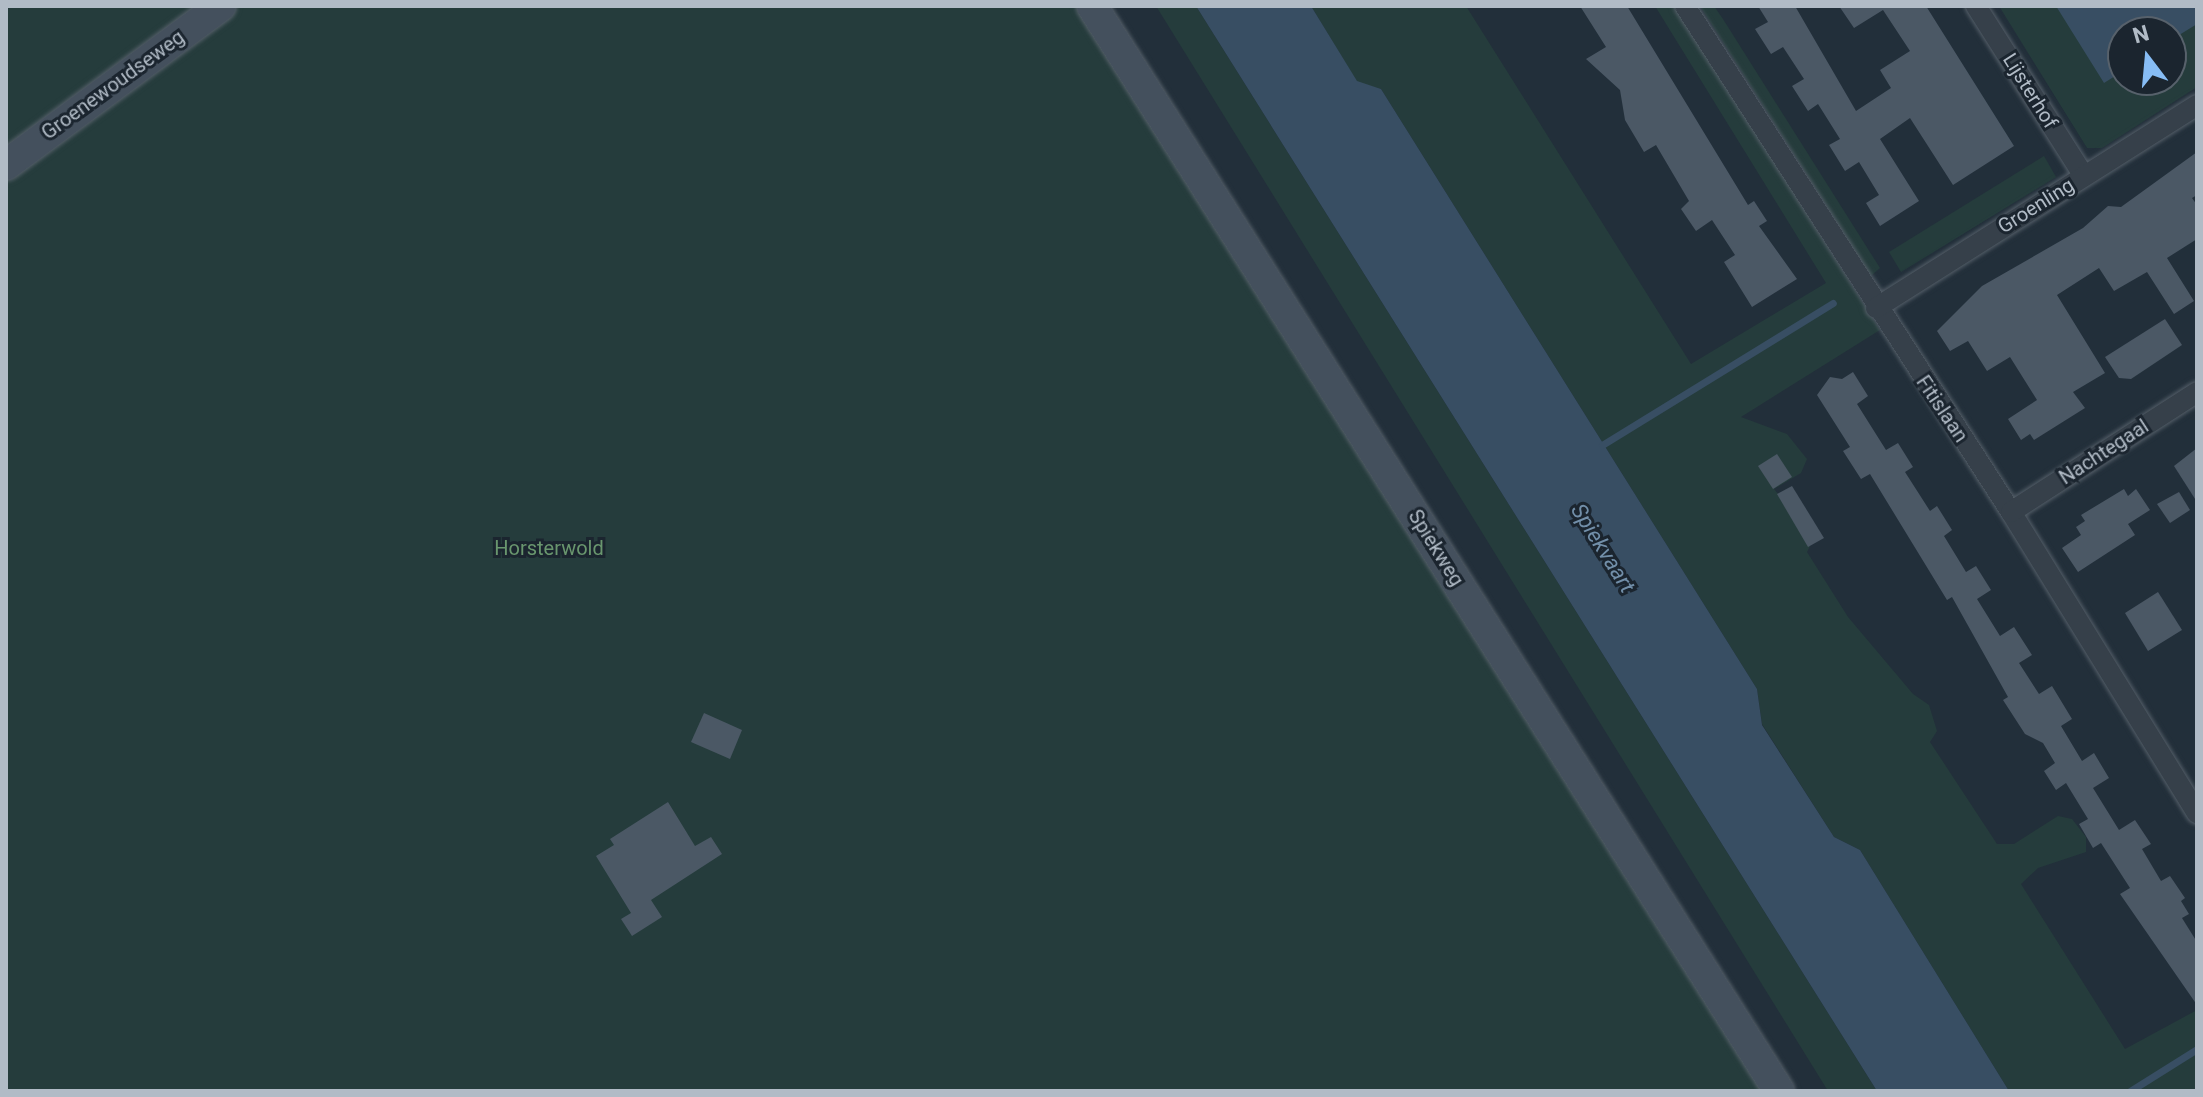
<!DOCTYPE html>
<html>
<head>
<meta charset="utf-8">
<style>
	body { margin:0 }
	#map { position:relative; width:2203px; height:1097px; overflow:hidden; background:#222f3a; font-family:Roboto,sans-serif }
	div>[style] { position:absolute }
	.green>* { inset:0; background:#253c3c }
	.water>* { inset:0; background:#384e63 }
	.stream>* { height:7px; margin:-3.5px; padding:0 3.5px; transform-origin:3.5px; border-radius:3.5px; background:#384e63 }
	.building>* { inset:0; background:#4b5865 }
	.roads { filter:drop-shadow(0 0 2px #545e68) drop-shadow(0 0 2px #545e68) }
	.street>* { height:20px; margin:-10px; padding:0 10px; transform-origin:10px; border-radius:10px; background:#36404a }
	.secondary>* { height:30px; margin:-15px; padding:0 15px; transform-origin:15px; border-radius:15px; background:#44505d }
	span { translate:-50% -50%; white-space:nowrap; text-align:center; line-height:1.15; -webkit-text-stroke:6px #1b252f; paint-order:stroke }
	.street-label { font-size:20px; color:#b1bbc6 }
	.park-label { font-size:20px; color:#69966e }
	.water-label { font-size:22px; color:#728fa9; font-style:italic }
	.frame { position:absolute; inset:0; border:8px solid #b1bbc6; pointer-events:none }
	.north { position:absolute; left:2107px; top:16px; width:80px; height:80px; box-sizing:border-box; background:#1b252f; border:2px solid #57616b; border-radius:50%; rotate:344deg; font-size:22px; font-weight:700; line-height:32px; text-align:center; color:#b1bbc6 }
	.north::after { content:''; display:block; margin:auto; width:28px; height:36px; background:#87bdf5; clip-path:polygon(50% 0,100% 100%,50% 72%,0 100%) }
</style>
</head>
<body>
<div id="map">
	<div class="green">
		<div style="clip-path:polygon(6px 6px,1077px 6px,1763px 1091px,6px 1091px)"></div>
		<div style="clip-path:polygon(1156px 6px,1196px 6px,1877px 1091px,1828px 1091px)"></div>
		<div style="clip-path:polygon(1311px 6px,1466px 6px,1691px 364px,1826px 283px,1655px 6px,1676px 6px,1880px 330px,1741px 417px,1787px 434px,1807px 459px,1801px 473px,1774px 489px,1814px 538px,1807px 552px,1848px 617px,1913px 694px,1929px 705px,1937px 731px,1930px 742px,1997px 844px,2014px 844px,2058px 816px,2072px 819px,2086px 837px,2086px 852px,2038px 868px,2021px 884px,2125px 1049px,2197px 1010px,2197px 1091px,2009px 1091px,1860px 850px,1834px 837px,1762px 724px,1757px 689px,1381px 89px,1357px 82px)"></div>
		<div style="clip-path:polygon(1700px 6px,1714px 6px,1723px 19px,1880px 268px,1871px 276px)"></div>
		<div style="clip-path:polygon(evenodd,1999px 6px,2197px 6px,2197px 87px,2102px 148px,2087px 148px,1999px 6px,2123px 32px,2171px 32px,2171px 80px,2123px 80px,2123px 32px)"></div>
		<div style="clip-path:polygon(2044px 156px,2056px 177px,1901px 272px,1889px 252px)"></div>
	</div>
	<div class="water">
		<div style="clip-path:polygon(1196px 6px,1311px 6px,1357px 81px,1381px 89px,1757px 689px,1762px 725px,1834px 837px,1860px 850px,2009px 1091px,1877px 1091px)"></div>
		<div style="clip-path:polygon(2056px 6px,2197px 6px,2197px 24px,2171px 40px,2171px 32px,2123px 32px,2123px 71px,2104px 83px)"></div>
	</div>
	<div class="stream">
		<div style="left:1602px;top:445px;width:271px;rotate:-31.6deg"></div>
		<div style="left:2130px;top:1091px;width:79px;rotate:-32.1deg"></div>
	</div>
	<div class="building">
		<div style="clip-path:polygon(1580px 6px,1627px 6px,1748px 205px,1754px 201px,1767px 221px,1759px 226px,1797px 279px,1752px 307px,1724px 262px,1735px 255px,1712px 220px,1696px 231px,1681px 209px,1689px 201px,1656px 145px,1644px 152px,1625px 120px,1620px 90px,1586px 59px,1606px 47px)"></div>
		<div style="clip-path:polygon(1758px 6px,1795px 6px,1856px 111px,1891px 88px,1880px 70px,1910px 51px,1883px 10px,1854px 28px,1839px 6px,1926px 6px,2014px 146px,1953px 185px,1910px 118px,1880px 139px,1919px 201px,1880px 226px,1866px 203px,1879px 195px,1859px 162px,1845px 171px,1829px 145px,1840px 139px,1818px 104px,1808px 111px,1792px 86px,1804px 79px,1783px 47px,1771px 54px,1755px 29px,1768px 22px)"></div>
		<div style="clip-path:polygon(2197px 152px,2197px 195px,2192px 198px,2197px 205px,2197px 239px,2167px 258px,2194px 301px,2174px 314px,2147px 272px,2114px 291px,2099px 268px,2057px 295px,2105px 373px,2073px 392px,2085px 408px,2034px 440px,2030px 434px,2021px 440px,2008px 419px,2037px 400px,2010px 357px,1987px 371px,1968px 341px,1950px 351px,1937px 331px,1982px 286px,2083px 228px,2108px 206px,2121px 207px)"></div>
		<div style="clip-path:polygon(2165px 319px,2182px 345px,2131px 379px,2119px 378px,2105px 357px)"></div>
		<div style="clip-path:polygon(1853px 372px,1868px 396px,1857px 404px,1886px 450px,1898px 443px,1913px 467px,1905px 472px,1930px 511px,1937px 506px,1952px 530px,1944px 536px,1966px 572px,1976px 566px,1991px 590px,1977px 599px,2000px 636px,2014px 627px,2032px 655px,2019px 663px,2039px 694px,2052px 686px,2072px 719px,2061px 726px,2082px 761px,2094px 753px,2109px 778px,2093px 788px,2119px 830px,2135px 820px,2151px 844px,2142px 849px,2161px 881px,2170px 876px,2185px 898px,2181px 901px,2189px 914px,2182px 918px,2197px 942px,2197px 1005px,2120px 894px,2130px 888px,2101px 843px,2093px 848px,2079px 824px,2088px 819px,2066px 783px,2056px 790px,2044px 771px,2055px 763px,2043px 743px,2025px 734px,2003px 700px,2008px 697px,1952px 597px,1947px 600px,1870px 474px,1861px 479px,1843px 451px,1850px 447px,1817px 395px,1830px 377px,1842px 379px)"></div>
		<div style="clip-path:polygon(2197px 448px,2197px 502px,2174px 466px)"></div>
		<div style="clip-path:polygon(1777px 454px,1792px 477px,1773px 489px,1758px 466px)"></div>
		<div style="clip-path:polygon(1792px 486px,1824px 538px,1808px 547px,1777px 494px)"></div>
		<div style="clip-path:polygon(2124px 489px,2128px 496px,2136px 489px,2150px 510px,2128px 524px,2135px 535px,2078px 572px,2062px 548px,2081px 535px,2076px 527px,2085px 521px,2081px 515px)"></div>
		<div style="clip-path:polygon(2179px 492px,2190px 510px,2170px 523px,2157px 504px)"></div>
		<div style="clip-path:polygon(2158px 592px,2182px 630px,2148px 651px,2125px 613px)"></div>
		<div style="clip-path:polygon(704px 713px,742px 730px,730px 759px,691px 742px)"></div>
		<div style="clip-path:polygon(668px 802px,695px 846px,711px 837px,722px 854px,651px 900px,662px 917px,632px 936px,621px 919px,631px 913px,596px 856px,614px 845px,610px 839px)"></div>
	</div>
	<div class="roads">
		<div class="street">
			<div style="left:1685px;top:6px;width:602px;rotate:57.21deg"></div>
			<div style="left:2011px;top:512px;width:354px;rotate:58.3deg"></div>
			<div style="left:1976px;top:6px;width:201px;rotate:57.6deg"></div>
			<div style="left:1876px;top:308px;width:380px;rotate:-32.3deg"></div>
			<div style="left:2011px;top:512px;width:221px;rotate:-32.8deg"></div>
		</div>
		<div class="secondary">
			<div style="left:1092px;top:6px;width:1284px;rotate:57.66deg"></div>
			<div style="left:6px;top:165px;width:267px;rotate:-36.5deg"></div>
		</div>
	</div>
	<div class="street-label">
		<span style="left:113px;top:85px;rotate:-36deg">Groenewoudseweg</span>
		<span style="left:2030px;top:91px;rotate:58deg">Lijsterhof</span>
		<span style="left:2036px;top:206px;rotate:-32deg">Groenling</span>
		<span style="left:1942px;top:409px;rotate:56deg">Fitislaan</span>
		<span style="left:2104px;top:452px;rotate:-33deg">Nachtegaal</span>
		<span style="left:1436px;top:548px;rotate:58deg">Spiekweg</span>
	</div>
	<div class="park-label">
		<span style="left:549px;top:548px">Horsterwold</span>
	</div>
	<div class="water-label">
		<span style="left:1603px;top:548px;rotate:58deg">Spiekvaart</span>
	</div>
	<div class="frame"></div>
	<div class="north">N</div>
</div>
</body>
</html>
